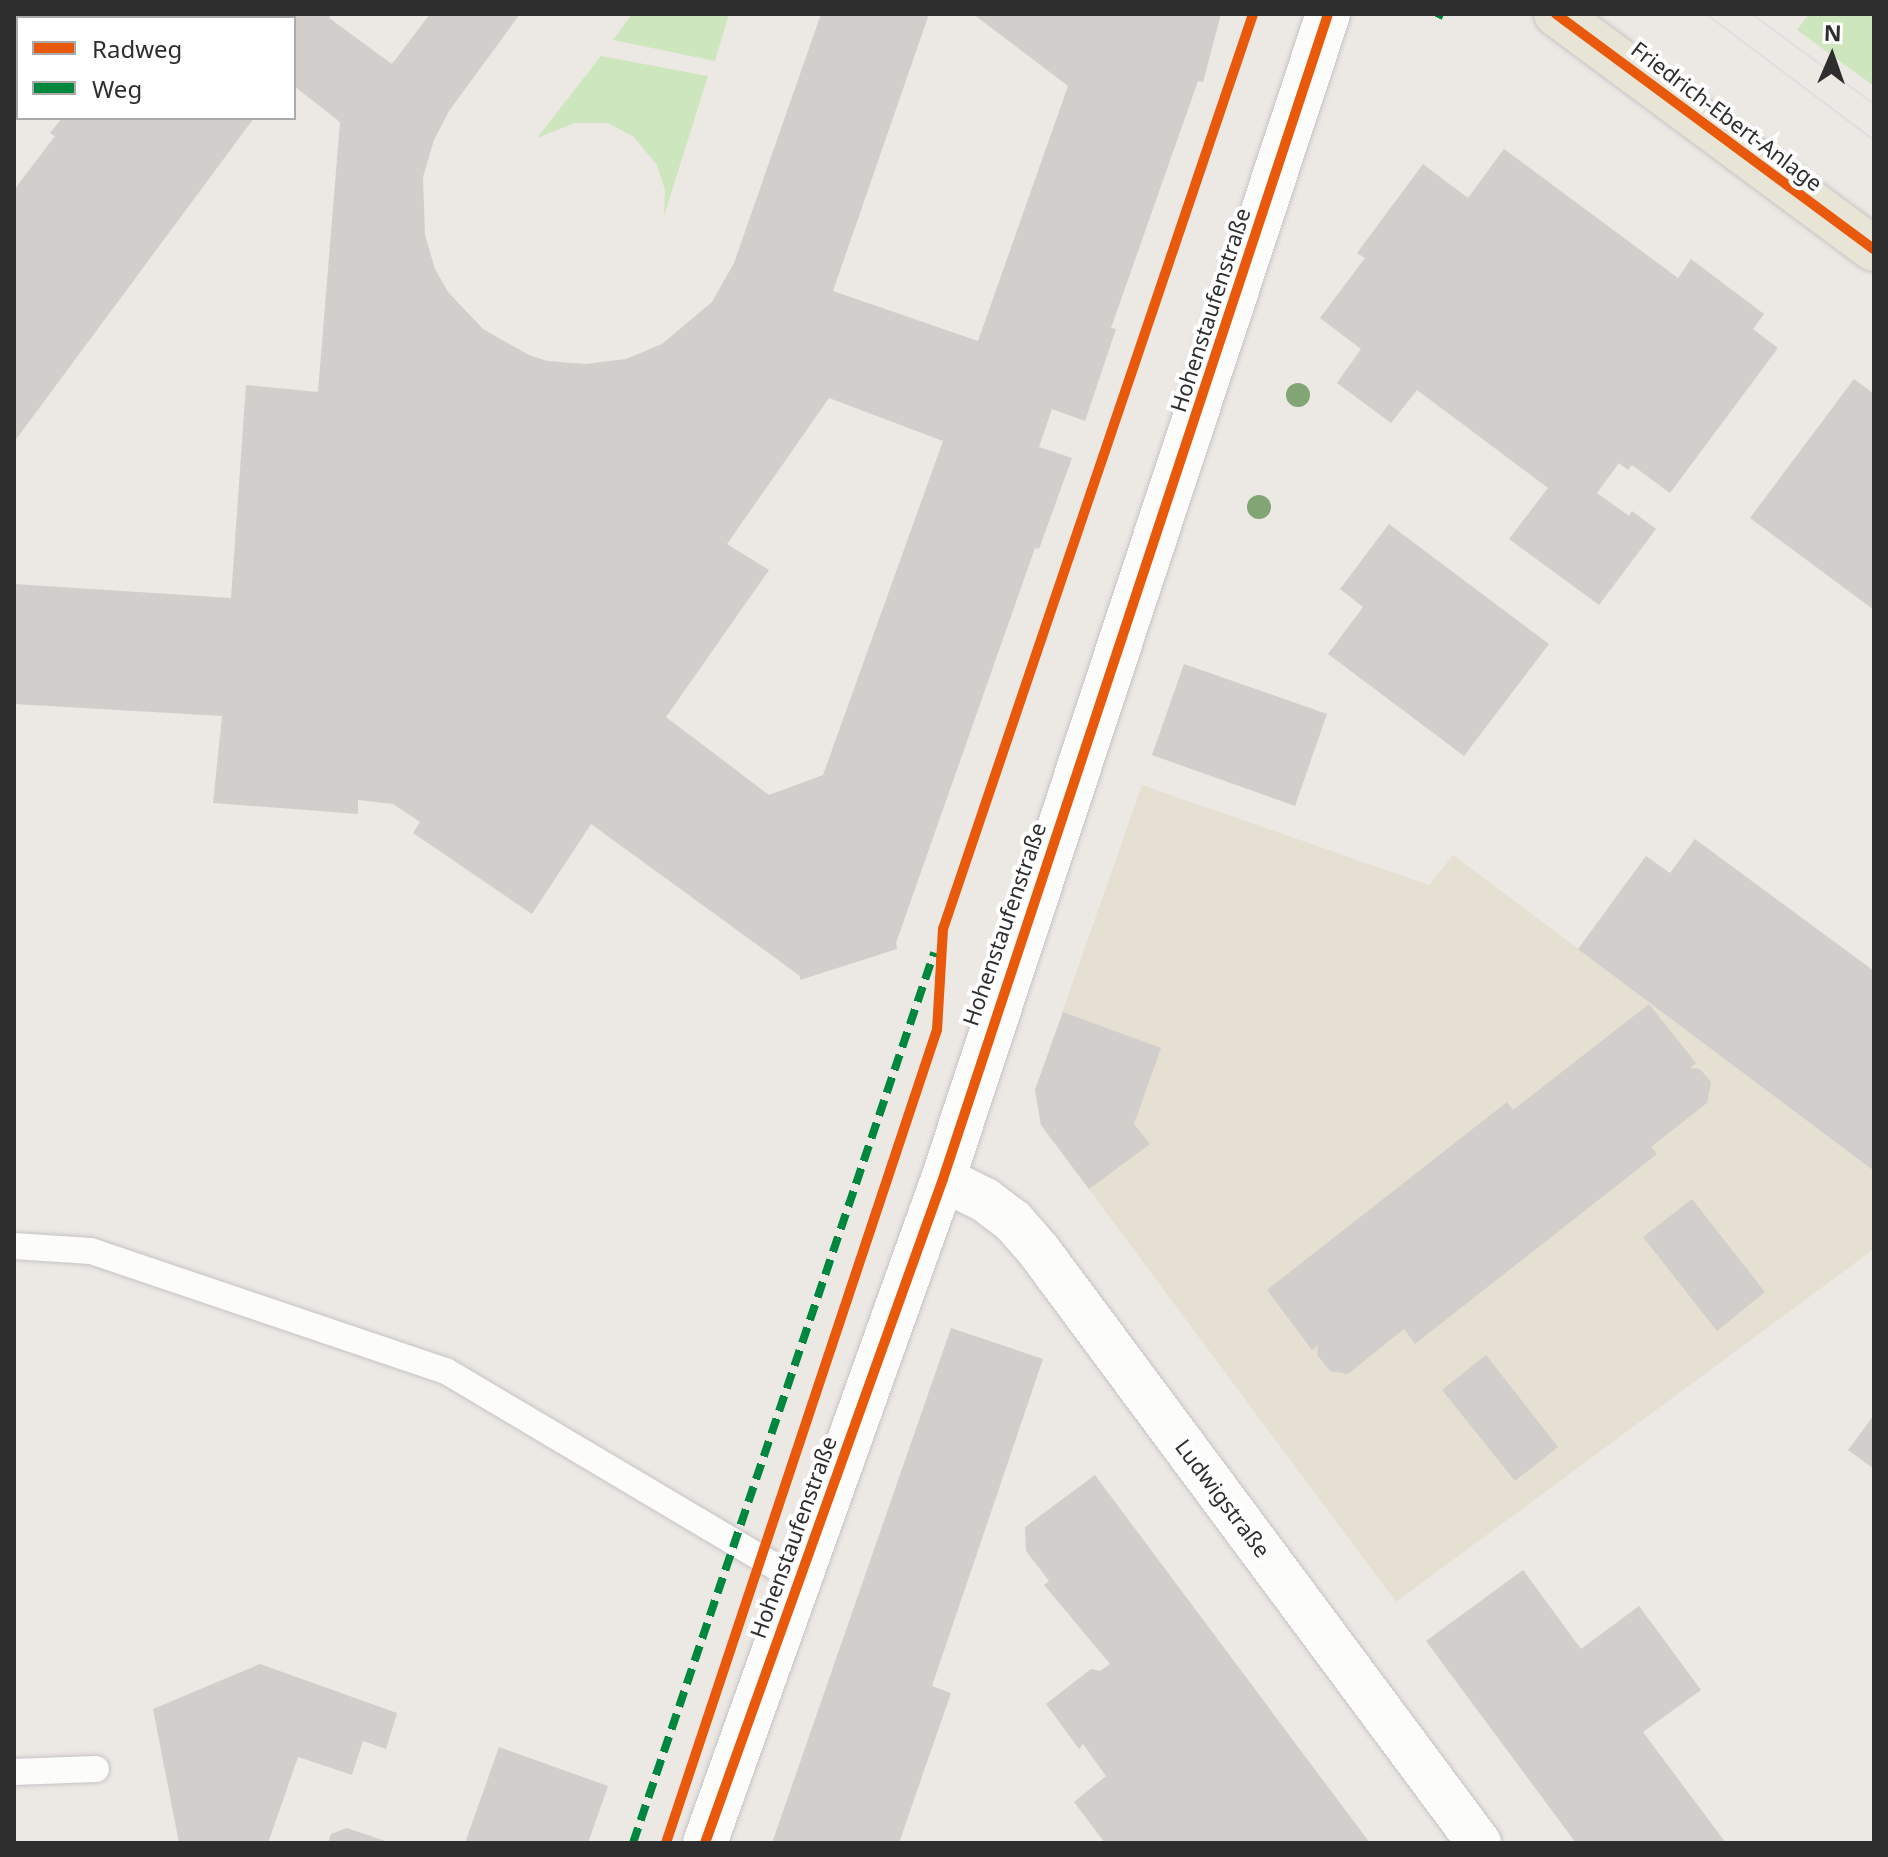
<!DOCTYPE html>
<html>
<head>
<meta charset="utf-8">
<style>
	body { margin:0 }
	#map { position:relative; width:1888px; height:1857px; overflow:hidden; background:#ece8e4; font-family:"Noto Sans",sans-serif }
	div>[style] { position:absolute }
	.education>* { inset:0; background:#e6e0d3 }
	.green>* { inset:0; background:#cee6be }
	.building>* { inset:0; background:#d1cecb }
	.roads { filter:drop-shadow(0 0 2px #c5c4c5) drop-shadow(0 0 2px #c5c4c5) }
	.service>* { height:26px; margin:-13px; padding:0 13px; transform-origin:13px; border-radius:13px; background:#fcfcfb }
	.minor>* { height:44px; margin:-22px; padding:0 22px; transform-origin:22px; border-radius:22px; background:#fcfcfb }
	.secondary>* { height:44px; margin:-22px; padding:0 22px; transform-origin:22px; border-radius:22px; background:#fcfcfb }
	.primary>* { height:44px; margin:-22px; padding:0 22px; transform-origin:22px; border-radius:22px; background:#e8e4d6 }
	.tram>* { height:2px; margin:-1px; padding:0 1px; transform-origin:1px; border-radius:1px; background:#dfdfe1 }
	.quiet>* { height:8px; margin-top:-4px; transform-origin:0; background:repeating-linear-gradient(90deg,#00873e 0 16px,transparent 0 24px) }
	.cycleway>* { height:10px; margin:-5px; padding:0 5px; transform-origin:5px; border-radius:5px; background:#e8590c }
	.trees>* { width:24px; height:24px; margin:-12px; border-radius:50%; background:#82a575 }
	span { translate:-50% -50%; white-space:nowrap; text-align:center; line-height:1.15; -webkit-text-stroke:8px #fff; paint-order:stroke }
	.street-label { font-size:22px; color:#2e2e2e }
	.frame { position:absolute; inset:0; border:16px solid #2e2e2e; pointer-events:none }
	.legend { position:absolute; left:16px; top:16px; width:280px; height:104px; box-sizing:border-box; background:#fff; border:2px solid #ababab; margin:0; padding:10px 14px; list-style:none; font-size:24px; color:#2e2e2e }
	.legend li { display:flex; align-items:center; gap:16px; height:40px }
	.legend b { width:40px; border:2px solid #ababab }
	.north { position:absolute; left:1792px; top:16px; width:80px; height:80px; -webkit-text-stroke:6px #fff; paint-order:stroke; rotate:2deg; font-size:22px; font-weight:700; line-height:32px; text-align:center; color:#2e2e2e }
	.north::after { content:''; display:block; margin:auto; width:28px; height:36px; background:#2e2e2e; clip-path:polygon(50% 0,100% 100%,50% 72%,0 100%) }
</style>
</head>
<body>
<div id="map">
	<div class="education">
		<div style="clip-path:polygon(1142px 785px,1429px 885px,1453px 855px,1874px 1171px,1874px 1249px,1396px 1602px,1041px 1125px,1035px 1090px)"></div>
	</div>
	<div class="green">
		<div style="clip-path:polygon(632px 14px,729px 14px,715px 61px,613px 40px)"></div>
		<div style="clip-path:polygon(1809px 14px,1874px 14px,1874px 86px,1797px 30px)"></div>
		<div style="clip-path:polygon(601px 56px,708px 76px,664px 216px,665px 190px,657px 165px,634px 137px,608px 123px,575px 123px,537px 138px)"></div>
	</div>
	<div class="building">
		<div style="clip-path:polygon(evenodd,139px 14px,332px 14px,329px 18px,392px 64px,430px 14px,520px 14px,449px 111px,434px 140px,423px 177px,425px 235px,435px 269px,448px 292px,483px 329px,529px 355px,547px 361px,586px 364px,626px 359px,662px 344px,712px 302px,734px 263px,821px 14px,929px 14px,833px 291px,978px 341px,1068px 86px,973px 14px,1221px 14px,1203px 82px,1198px 81px,1111px 328px,1116px 329px,1085px 421px,1052px 409px,1039px 447px,1072px 458px,1039px 549px,1035px 548px,896px 943px,897px 949px,800px 980px,800px 976px,591px 824px,532px 914px,413px 833px,420px 822px,393px 804px,358px 800px,358px 814px,213px 803px,222px 716px,14px 704px,14px 584px,231px 598px,246px 385px,318px 392px,340px 122px,294px 86px,294px 18px,136px 18px,139px 14px,829px 398px,943px 441px,823px 775px,769px 795px,666px 717px,769px 570px,727px 544px,829px 398px)"></div>
		<div style="clip-path:polygon(62px 118px,254px 118px,14px 442px,14px 190px,55px 136px,50px 133px)"></div>
		<div style="clip-path:polygon(1504px 149px,1678px 278px,1691px 259px,1764px 314px,1753px 329px,1778px 348px,1670px 493px,1632px 465px,1628px 470px,1619px 463px,1597px 493px,1629px 516px,1632px 511px,1656px 529px,1599px 605px,1509px 539px,1548px 488px,1417px 390px,1391px 423px,1337px 383px,1361px 349px,1320px 318px,1365px 258px,1357px 253px,1423px 164px,1468px 198px)"></div>
		<div style="clip-path:polygon(1854px 379px,1874px 394px,1874px 610px,1750px 518px)"></div>
		<div style="clip-path:polygon(1389px 524px,1549px 644px,1464px 756px,1328px 654px,1363px 607px,1340px 589px)"></div>
		<div style="clip-path:polygon(1184px 664px,1327px 714px,1295px 806px,1152px 755px)"></div>
		<div style="clip-path:polygon(1695px 839px,1874px 971px,1874px 1171px,1578px 949px,1646px 856px,1670px 873px)"></div>
		<div style="clip-path:polygon(1649px 1004px,1696px 1063px,1690px 1068px,1700px 1069px,1711px 1082px,1707px 1103px,1651px 1147px,1657px 1154px,1415px 1344px,1404px 1329px,1348px 1374px,1330px 1371px,1317px 1355px,1318px 1345px,1312px 1350px,1267px 1290px,1507px 1102px,1513px 1110px)"></div>
		<div style="clip-path:polygon(1063px 1012px,1161px 1048px,1134px 1124px,1150px 1144px,1089px 1189px,1041px 1125px,1035px 1090px)"></div>
		<div style="clip-path:polygon(1692px 1199px,1765px 1292px,1717px 1331px,1643px 1237px)"></div>
		<div style="clip-path:polygon(951px 1328px,1043px 1359px,932px 1686px,951px 1693px,899px 1843px,772px 1843px)"></div>
		<div style="clip-path:polygon(1486px 1355px,1558px 1447px,1515px 1481px,1442px 1390px)"></div>
		<div style="clip-path:polygon(1874px 1415px,1874px 1469px,1848px 1450px)"></div>
		<div style="clip-path:polygon(1095px 1475px,1316px 1771px,1370px 1843px,1105px 1843px,1074px 1802px,1106px 1776px,1083px 1744px,1079px 1749px,1046px 1704px,1091px 1669px,1100px 1671px,1110px 1664px,1044px 1585px,1049px 1581px,1026px 1551px,1025px 1527px)"></div>
		<div style="clip-path:polygon(1523px 1570px,1581px 1649px,1639px 1606px,1701px 1690px,1643px 1732px,1726px 1843px,1576px 1843px,1426px 1641px)"></div>
		<div style="clip-path:polygon(260px 1664px,397px 1713px,386px 1749px,363px 1741px,352px 1775px,298px 1757px,268px 1843px,179px 1843px,153px 1709px)"></div>
		<div style="clip-path:polygon(499px 1747px,608px 1786px,588px 1843px,465px 1843px)"></div>
		<div style="clip-path:polygon(347px 1828px,388px 1842px,388px 1843px,328px 1843px,331px 1834px)"></div>
	</div>
	<div class="roads">
		<div class="service">
			<div style="left:14px;top:1246px;width:77px;rotate:3.7deg"></div>
			<div style="left:91px;top:1251px;width:375px;rotate:18.7deg"></div>
			<div style="left:446px;top:1371px;width:411px;rotate:30.7deg"></div>
			<div style="left:14px;top:1772px;width:82px;rotate:-2.1deg"></div>
		</div>
		<div class="minor">
			<div style="left:943px;top:1179px;width:47px;rotate:26.6deg"></div>
			<div style="left:985px;top:1200px;width:35px;rotate:37deg"></div>
			<div style="left:1013px;top:1221px;width:40px;rotate:49deg"></div>
			<div style="left:1039px;top:1251px;width:738px;rotate:53.38deg"></div>
		</div>
		<div class="secondary">
			<div style="left:705px;top:1843px;width:705px;rotate:-70.28deg"></div>
			<div style="left:943px;top:1179px;width:1227px;rotate:-71.71deg"></div>
		</div>
		<div class="primary">
			<div style="left:1556px;top:14px;width:395px;rotate:36.5deg"></div>
		</div>
	</div>
	<div class="tram">
		<div style="left:1706px;top:14px;width:210px;rotate:36.9deg"></div>
		<div style="left:1752px;top:14px;width:152px;rotate:36.4deg"></div>
	</div>
	<div class="quiet">
		<div style="left:1438px;top:18px;width:4px;rotate:-63deg"></div>
		<div style="left:633px;top:1843px;width:940px;rotate:-71.31deg"></div>
	</div>
	<div class="cycleway">
		<div style="left:1556px;top:14px;width:395px;rotate:36.5deg"></div>
		<div style="left:666px;top:1843px;width:857px;rotate:-71.57deg"></div>
		<div style="left:937px;top:1030px;width:101px;rotate:-86.6deg"></div>
		<div style="left:943px;top:929px;width:966px;rotate:-71.28deg"></div>
		<div style="left:705px;top:1843px;width:705px;rotate:-70.28deg"></div>
		<div style="left:943px;top:1179px;width:1227px;rotate:-71.71deg"></div>
	</div>
	<div class="trees">
		<div style="left:1298px;top:395px"></div>
		<div style="left:1259px;top:507px"></div>
	</div>
	<div class="street-label">
		<span style="left:1727px;top:116px;rotate:37deg">Friedrich-Ebert-Anlage</span>
		<span style="left:1210px;top:310px;rotate:-72deg">Hohenstaufenstraße</span>
		<span style="left:1004px;top:924px;rotate:-71deg">Hohenstaufenstraße</span>
		<span style="left:1223px;top:1498px;rotate:53deg">Ludwigstraße</span>
		<span style="left:793px;top:1537px;rotate:-70deg">Hohenstaufenstraße</span>
	</div>
	<div class="frame"></div>
	<ul class="legend">
	<li><b style="height:10px;background:#e8590c"></b>Radweg</li>
	<li><b style="height:10px;background:#00873e"></b>Weg</li>
	</ul>
	<div class="north">N</div>
</div>
</body>
</html>
